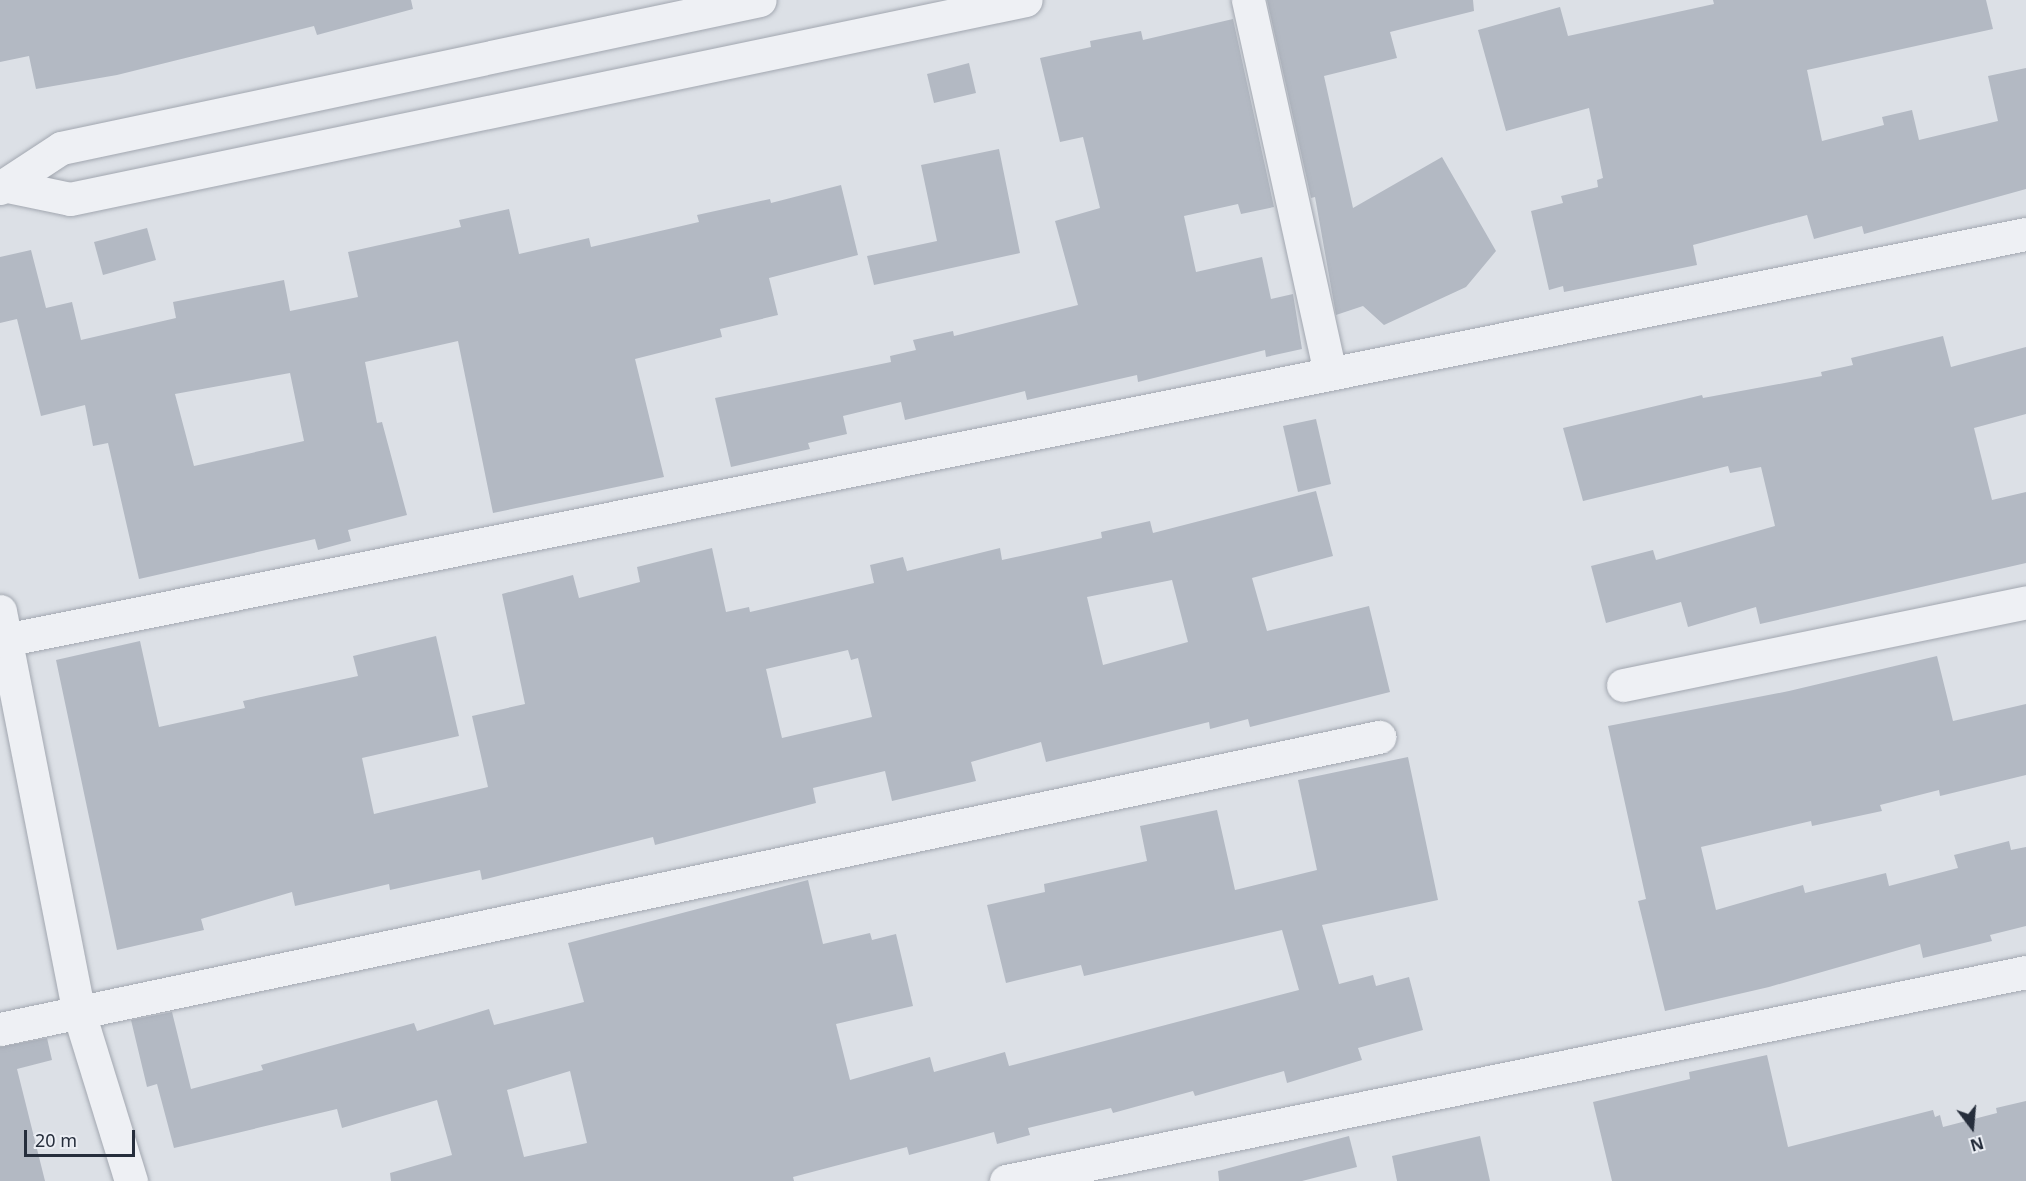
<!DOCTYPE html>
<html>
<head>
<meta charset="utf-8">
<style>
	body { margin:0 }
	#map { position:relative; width:2026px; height:1181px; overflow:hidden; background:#dce0e6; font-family:"Noto Sans",sans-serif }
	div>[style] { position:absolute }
	.building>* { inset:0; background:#b3b9c3 }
	.roads { filter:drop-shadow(0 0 2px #a2a7b0) drop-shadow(0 0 2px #a2a7b0) }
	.street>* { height:33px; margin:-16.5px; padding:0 16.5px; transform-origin:16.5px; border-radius:16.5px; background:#eef0f4 }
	span { translate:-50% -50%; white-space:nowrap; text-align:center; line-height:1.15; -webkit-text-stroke:6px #ebeef4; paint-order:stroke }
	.north { position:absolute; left:1942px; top:1097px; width:60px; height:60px; -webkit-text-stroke:4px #ebeef4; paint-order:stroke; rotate:164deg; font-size:16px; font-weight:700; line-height:24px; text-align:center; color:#262e3c }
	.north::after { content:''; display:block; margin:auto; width:21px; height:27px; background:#262e3c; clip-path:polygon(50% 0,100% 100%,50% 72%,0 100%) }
	.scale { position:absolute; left:24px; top:1130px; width:111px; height:27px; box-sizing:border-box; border:3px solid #262e3c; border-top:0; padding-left:8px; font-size:18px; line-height:21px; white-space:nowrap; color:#262e3c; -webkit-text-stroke:4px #ebeef4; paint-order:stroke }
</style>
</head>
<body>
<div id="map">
	<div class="building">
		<div style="clip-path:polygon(0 0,411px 0,413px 9px,317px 35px,314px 26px,117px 75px,36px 89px,29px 56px,0 62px)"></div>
		<div style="clip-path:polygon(1267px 0,1473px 0,1474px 11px,1390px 32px,1397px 58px,1324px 76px,1353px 208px,1442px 157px,1496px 251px,1466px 287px,1384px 325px,1363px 306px,1336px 315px,1315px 197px,1311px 198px)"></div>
		<div style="clip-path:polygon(1713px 0,1986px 0,1993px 29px,1807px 70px,1822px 141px,1884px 125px,1882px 117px,1912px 110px,1919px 140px,1998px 121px,1988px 76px,2026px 68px,2026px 189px,1864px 234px,1862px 226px,1814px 239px,1807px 215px,1693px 245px,1697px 265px,1564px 292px,1563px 286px,1549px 290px,1531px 211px,1563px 203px,1561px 196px,1598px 187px,1597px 180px,1603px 178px,1589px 108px,1506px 131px,1478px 30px,1560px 7px,1568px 36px,1714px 4px)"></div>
		<div style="clip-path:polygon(1233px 19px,1274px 207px,1241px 214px,1238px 204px,1184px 216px,1196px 272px,1262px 257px,1271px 299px,1293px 294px,1302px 349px,1266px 357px,1265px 350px,1138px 382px,1137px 375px,1027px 400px,1025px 391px,905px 420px,901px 402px,843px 416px,847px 434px,808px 443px,810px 449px,731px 467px,715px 398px,891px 362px,890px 356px,916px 350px,913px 340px,953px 331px,954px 336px,1078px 305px,1055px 221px,1100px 208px,1083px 137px,1060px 142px,1040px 58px,1091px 47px,1090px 41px,1141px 31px,1143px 40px)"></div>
		<div style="clip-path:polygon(969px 63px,976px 93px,934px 103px,927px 74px)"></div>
		<div style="clip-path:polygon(999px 149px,1020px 253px,874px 285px,867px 256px,937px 241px,921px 165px)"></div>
		<div style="clip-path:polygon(evenodd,841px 185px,858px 255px,769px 278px,778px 315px,720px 329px,722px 337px,635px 359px,664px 477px,493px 513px,458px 341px,365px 362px,377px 423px,382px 422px,407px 515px,348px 530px,351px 541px,318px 550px,315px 539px,139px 579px,108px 443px,93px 446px,85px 405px,41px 416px,17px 319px,0 323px,0 257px,31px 250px,46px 308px,72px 302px,81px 340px,176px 318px,173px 302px,284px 280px,290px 311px,358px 297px,348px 252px,461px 227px,459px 220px,509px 209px,519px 254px,589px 238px,591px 247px,699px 222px,697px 215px,770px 199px,771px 203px,841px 185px,290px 373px,304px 441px,194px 466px,175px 394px,290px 373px)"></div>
		<div style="clip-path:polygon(147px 228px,156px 260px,103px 275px,94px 242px)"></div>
		<div style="clip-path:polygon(1943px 336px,1951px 367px,2026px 347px,2026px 414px,1974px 428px,1992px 500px,2026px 492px,2026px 563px,1760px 624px,1756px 607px,1688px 627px,1681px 602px,1606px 623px,1591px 566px,1653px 550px,1656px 560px,1775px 526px,1761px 467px,1730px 473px,1728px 466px,1583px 501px,1563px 428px,1702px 395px,1703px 398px,1822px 376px,1821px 372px,1853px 365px,1851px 358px)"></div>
		<div style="clip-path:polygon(1316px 419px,1331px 484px,1298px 492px,1283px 426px)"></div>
		<div style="clip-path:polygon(evenodd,1316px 491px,1333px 556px,1252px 578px,1267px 631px,1369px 606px,1390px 692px,1250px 727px,1248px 719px,1210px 729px,1209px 722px,1046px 762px,1041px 742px,971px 762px,976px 781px,892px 801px,885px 771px,813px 788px,816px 803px,655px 845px,653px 837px,482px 880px,480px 870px,390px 890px,389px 884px,295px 906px,292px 892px,201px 919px,204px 930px,117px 950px,56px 660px,140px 641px,159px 727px,245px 708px,243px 701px,358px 676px,353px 656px,436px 636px,459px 736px,362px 758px,374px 814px,488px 787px,472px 716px,525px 704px,502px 594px,573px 575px,579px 598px,640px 582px,637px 567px,712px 548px,726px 612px,749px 607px,750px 612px,874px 583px,870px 565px,903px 557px,907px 571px,1000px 548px,1002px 560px,1102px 538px,1101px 532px,1150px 521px,1153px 533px,1316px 491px,1172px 580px,1188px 642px,1103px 665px,1087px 597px,1172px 580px,1316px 491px,848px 650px,851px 660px,858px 658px,872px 717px,782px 738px,766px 669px,848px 650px)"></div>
		<div style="clip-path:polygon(1937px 656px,1953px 721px,2026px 704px,2026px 775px,1940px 796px,1939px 790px,1880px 805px,1882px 811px,1812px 826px,1811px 821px,1701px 847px,1716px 910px,1803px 885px,1805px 893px,1886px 873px,1889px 886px,1958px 868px,1954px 855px,2009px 841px,2011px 850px,2026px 847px,2026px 926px,1990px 935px,1992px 941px,1923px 958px,1920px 944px,1769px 987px,1665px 1011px,1638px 901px,1646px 899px,1608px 726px,1789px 691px)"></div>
		<div style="clip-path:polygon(evenodd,1408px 757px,1438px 900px,1322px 925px,1339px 984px,1373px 975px,1376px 986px,1409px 977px,1423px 1030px,1358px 1048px,1362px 1060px,1287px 1083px,1284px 1071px,1195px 1096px,1193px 1091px,1113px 1113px,1111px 1108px,1028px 1128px,1030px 1135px,997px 1144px,994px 1132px,909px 1155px,907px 1147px,793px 1177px,794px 1181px,391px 1181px,390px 1173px,452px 1155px,437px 1100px,342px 1128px,337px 1109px,174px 1148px,157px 1084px,147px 1087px,131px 1020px,172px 1012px,191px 1089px,263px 1070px,261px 1065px,414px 1023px,417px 1031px,489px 1009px,494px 1025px,584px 1002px,568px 943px,808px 880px,823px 944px,870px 933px,872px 940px,896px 934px,913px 1006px,836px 1024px,850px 1080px,930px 1057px,934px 1072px,1005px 1052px,1009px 1066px,1299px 990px,1282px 930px,1084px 976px,1081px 965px,1006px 983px,987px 905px,1045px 892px,1044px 884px,1147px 861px,1140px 826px,1217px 810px,1235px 890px,1317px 870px,1298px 780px,1408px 757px,570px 1071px,587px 1143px,524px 1157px,507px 1090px,570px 1071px)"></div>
		<div style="clip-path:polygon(47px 1038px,52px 1060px,17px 1069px,45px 1181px,0 1181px,0 1047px)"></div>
		<div style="clip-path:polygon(1767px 1055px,1788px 1147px,1933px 1110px,1935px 1117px,1940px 1115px,1943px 1127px,1997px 1113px,1996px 1108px,2026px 1101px,2026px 1181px,1612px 1181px,1593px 1102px,1690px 1079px,1689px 1072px)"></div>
		<div style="clip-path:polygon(1349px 1136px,1357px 1167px,1302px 1181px,1219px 1181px,1218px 1171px)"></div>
		<div style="clip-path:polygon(1480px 1136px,1490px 1181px,1397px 1181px,1392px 1156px)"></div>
	</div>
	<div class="roads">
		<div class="street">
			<div style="left:1248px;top:0;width:382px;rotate:77.6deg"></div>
			<div style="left:8px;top:186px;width:63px;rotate:11.8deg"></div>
			<div style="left:70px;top:199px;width:976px;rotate:-11.76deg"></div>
			<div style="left:0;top:188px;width:73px;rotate:-33.3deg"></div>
			<div style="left:61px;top:148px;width:714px;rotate:-11.95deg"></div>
			<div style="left:0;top:611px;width:410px;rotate:78.9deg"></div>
			<div style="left:79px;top:1013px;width:176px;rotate:72.8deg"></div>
			<div style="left:0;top:641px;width:2066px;rotate:-11.36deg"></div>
			<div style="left:1623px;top:685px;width:411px;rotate:-11.6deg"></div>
			<div style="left:0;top:1029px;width:1410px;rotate:-11.96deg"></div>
			<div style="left:1006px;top:1181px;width:1041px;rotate:-11.58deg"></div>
		</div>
	</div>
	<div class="north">N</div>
	<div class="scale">20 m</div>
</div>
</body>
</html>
